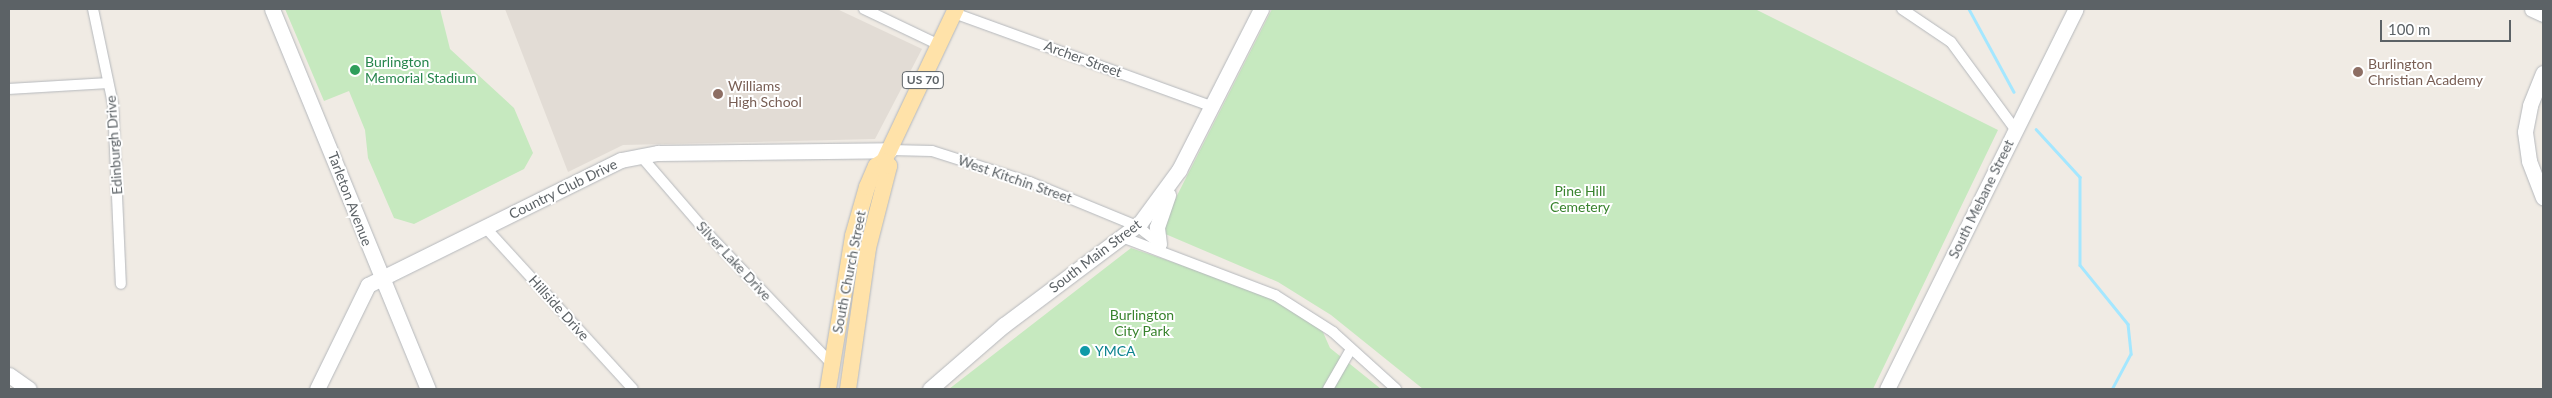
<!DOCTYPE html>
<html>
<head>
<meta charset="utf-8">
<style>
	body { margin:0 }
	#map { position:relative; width:2552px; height:398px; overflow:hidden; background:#f0ebe4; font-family:Lato,sans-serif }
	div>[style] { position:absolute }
	.education>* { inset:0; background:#e2dcd5 }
	.green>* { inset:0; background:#c6e9bf }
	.stream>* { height:2.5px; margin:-1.25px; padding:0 1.25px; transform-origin:1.25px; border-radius:1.25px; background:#a4e7ff }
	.roads { filter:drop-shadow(0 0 1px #b5b8bc) drop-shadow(0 0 1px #b5b8bc) }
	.street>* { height:10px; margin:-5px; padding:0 5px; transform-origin:5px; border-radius:5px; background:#fff }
	.secondary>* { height:15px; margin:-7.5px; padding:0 7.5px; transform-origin:7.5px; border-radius:7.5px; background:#fff }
	.primary>* { height:16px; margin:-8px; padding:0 8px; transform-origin:8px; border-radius:8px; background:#ffe2a9 }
	.dots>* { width:14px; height:14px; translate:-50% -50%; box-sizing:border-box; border:2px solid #fff; border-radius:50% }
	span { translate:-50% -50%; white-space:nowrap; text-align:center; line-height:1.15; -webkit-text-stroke:4px #fff; paint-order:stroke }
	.shield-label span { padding:1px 4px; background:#fff; border:1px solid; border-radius:4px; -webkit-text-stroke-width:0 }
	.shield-label { font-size:12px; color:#5c6266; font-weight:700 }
	.street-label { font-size:14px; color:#5c6266 }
	.leisure-label { font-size:14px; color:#27864d }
	.left { translate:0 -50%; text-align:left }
	.education-label { font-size:14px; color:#785e54 }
	.park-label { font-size:14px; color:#39832e }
	.culture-label { font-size:14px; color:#0d838f }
	.frame { position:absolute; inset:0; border:10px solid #5c6266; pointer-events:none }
	.scale { position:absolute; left:2380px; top:20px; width:131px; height:22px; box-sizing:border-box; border:2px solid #5c6266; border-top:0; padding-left:6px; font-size:15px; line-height:18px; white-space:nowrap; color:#5c6266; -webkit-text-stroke:4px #fff; paint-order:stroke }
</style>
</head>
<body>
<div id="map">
	<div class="education">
		<div style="clip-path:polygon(505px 9px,837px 9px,922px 49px,875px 139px,623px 145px,568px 172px)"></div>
	</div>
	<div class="green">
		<div style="clip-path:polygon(285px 9px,440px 9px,450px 49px,514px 108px,533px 153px,524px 169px,414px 224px,394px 218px,368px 158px,365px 130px,349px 91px,324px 101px)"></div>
		<div style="clip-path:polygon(1272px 9px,1755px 9px,1998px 130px,1873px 389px,1423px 389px,1331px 315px,1278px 282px,1163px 233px,1162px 225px)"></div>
		<div style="clip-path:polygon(1131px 248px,1276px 297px,1318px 321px,1330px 348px,1381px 389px,949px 389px)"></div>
	</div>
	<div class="stream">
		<div style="left:1969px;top:9px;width:94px;rotate:61.5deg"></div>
		<div style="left:2036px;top:129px;width:65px;rotate:47.5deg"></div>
		<div style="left:2080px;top:177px;width:88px;rotate:90deg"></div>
		<div style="left:2080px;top:265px;width:76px;rotate:50.9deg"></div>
		<div style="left:2128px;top:324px;width:30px;rotate:84deg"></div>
		<div style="left:2131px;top:354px;width:40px;rotate:118deg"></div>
	</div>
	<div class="roads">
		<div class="street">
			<div style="left:93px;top:9px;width:97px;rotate:78.1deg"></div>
			<div style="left:113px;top:104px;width:180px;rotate:87.5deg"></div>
			<div style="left:864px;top:9px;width:83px;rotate:25.6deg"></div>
			<div style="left:1902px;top:9px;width:59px;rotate:34deg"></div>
			<div style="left:1951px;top:42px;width:108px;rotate:53.7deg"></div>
			<div style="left:954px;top:13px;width:273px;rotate:19.9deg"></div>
			<div style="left:9px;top:89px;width:99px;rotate:-3.5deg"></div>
			<div style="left:890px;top:150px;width:42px;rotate:1.4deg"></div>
			<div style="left:932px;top:151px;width:103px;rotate:17.6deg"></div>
			<div style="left:1030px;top:182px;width:116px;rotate:22.4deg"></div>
			<div style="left:1137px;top:226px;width:31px;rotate:38deg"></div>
			<div style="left:640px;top:155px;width:106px;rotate:49.2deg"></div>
			<div style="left:709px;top:235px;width:178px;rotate:46.4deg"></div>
			<div style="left:485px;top:227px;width:219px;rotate:47.6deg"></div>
			<div style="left:1122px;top:237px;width:164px;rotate:20.8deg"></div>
			<div style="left:1275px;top:295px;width:69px;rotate:32.5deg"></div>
			<div style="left:1333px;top:332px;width:85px;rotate:42.1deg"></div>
			<div style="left:1328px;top:389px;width:46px;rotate:-60.1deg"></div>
		</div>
		<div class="secondary">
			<div style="left:272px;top:9px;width:411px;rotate:67.7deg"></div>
			<div style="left:2532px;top:9px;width:12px;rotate:24deg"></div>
			<div style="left:2543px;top:73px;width:35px;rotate:112deg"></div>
			<div style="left:2530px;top:106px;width:26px;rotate:101deg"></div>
			<div style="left:2525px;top:132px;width:29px;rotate:82deg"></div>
			<div style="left:2529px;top:161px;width:39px;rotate:69deg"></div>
			<div style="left:1159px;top:244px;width:17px;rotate:-97deg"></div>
			<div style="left:1157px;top:227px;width:34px;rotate:-71deg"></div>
			<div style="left:9px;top:375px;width:24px;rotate:35deg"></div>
			<div style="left:317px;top:389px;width:116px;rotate:-63.9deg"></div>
			<div style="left:368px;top:285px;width:282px;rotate:-26.3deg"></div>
			<div style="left:621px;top:160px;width:38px;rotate:-11deg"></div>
			<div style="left:658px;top:153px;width:232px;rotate:-0.7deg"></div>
			<div style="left:930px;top:389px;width:98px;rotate:-40.9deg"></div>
			<div style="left:1004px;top:325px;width:170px;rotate:-36.9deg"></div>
			<div style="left:1140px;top:223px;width:66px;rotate:-53.7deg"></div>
			<div style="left:1179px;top:170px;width:181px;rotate:-63deg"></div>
			<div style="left:1887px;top:389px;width:424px;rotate:-63.6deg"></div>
		</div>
		<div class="primary">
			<div style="left:828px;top:389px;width:155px;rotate:-80.7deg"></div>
			<div style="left:853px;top:236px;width:51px;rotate:-74.1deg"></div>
			<div style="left:867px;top:187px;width:23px;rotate:-67deg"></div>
			<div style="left:876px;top:166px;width:9px;rotate:-32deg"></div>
			<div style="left:884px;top:161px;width:168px;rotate:-64.7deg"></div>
			<div style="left:848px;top:389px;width:142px;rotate:-81.9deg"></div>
			<div style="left:868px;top:248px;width:85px;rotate:-75.6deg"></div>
			<div style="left:889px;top:166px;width:7px;rotate:-135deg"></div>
		</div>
	</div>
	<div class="dots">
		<div style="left:355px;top:70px;background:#2e9e5b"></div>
		<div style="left:2358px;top:72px;background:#8d6e63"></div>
		<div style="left:718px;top:94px;background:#8d6e63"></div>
		<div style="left:1085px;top:351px;background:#0f9aa8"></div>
	</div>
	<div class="shield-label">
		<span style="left:923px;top:80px">US 70</span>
	</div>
	<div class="street-label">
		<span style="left:1083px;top:59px;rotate:20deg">Archer Street</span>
		<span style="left:114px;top:145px;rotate:-94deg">Edinburgh Drive</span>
		<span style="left:1015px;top:179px;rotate:19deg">West Kitchin Street</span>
		<span style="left:563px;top:189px;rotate:-26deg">Country Club Drive</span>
		<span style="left:350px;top:199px;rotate:69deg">Tarleton Avenue</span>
		<span style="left:1981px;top:199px;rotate:-64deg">South Mebane Street</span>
		<span style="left:1095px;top:256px;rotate:-37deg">South Main Street</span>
		<span style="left:734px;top:261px;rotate:47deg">Silver Lake Drive</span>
		<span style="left:849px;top:272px;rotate:-79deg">South Church Street</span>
		<span style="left:559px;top:308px;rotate:48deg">Hillside Drive</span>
	</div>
	<div class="leisure-label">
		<span class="left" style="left:365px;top:70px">Burlington<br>Memorial Stadium</span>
	</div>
	<div class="education-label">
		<span class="left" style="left:2368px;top:72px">Burlington<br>Christian Academy</span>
		<span class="left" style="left:728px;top:94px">Williams<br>High School</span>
	</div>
	<div class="park-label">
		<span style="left:1580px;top:199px">Pine Hill<br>Cemetery</span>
		<span style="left:1142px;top:323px">Burlington<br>City Park</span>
	</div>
	<div class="culture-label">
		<span class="left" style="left:1095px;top:351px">YMCA</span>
	</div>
	<div class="frame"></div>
	<div class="scale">100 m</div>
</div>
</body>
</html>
